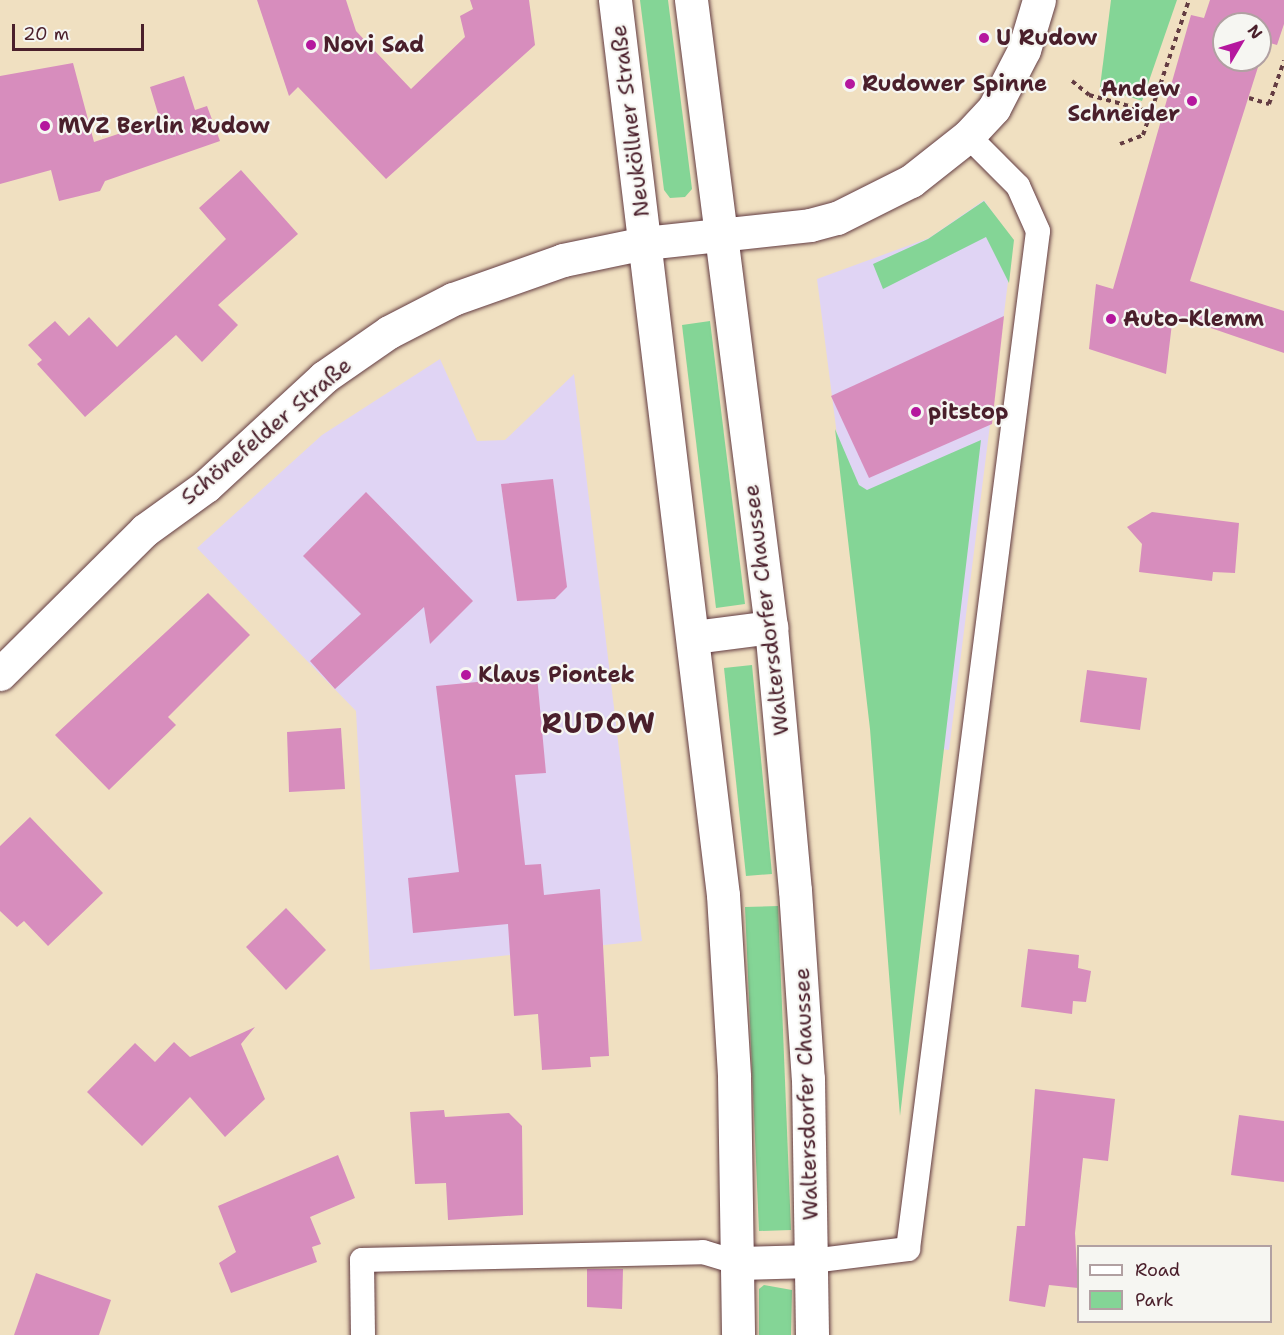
<!DOCTYPE html>
<html>
<head>
<meta charset="utf-8">
<style>
	body { margin:0 }
	#map { position:relative; width:1284px; height:1335px; overflow:hidden; background:#f0e0c1; font-family:"Shantell Sans",sans-serif }
	div>[style] { position:absolute }
	.built>* { inset:0; background:#e0d4f4 }
	.green>* { inset:0; background:#84d596 }
	.building>* { inset:0; background:#d78dbd }
	.path>* { height:4px; margin-top:-2px; transform-origin:0; background:repeating-linear-gradient(90deg,#633c42 0 4.5px,transparent 0 9px) }
	.roads { filter:drop-shadow(0 0 2px #633c42) drop-shadow(0 0 2px #633c42) }
	.lane>* { height:24px; margin:-12px; padding:0 12px; transform-origin:12px; border-radius:12px; background:#fff }
	.street>* { height:33px; margin:-16.5px; padding:0 16.5px; transform-origin:16.5px; border-radius:16.5px; background:#fff }
	.secondary>* { height:33px; margin:-16.5px; padding:0 16.5px; transform-origin:16.5px; border-radius:16.5px; background:#fff }
	.dots>* { width:16px; height:16px; translate:-50% -50%; box-sizing:border-box; border:3px solid #f6f6f2; border-radius:50% }
	span { translate:-50% -50%; white-space:nowrap; text-align:center; line-height:1.15; -webkit-text-stroke:4.5px #f6f6f2; paint-order:stroke }
	.poi-label { font-size:22px; color:#4a1f2b; font-weight:700 }
	.left { translate:0 -50%; text-align:left }
	.right { translate:-100% -50%; text-align:right }
	.street-label { font-size:22px; color:#4a1f2b }
	.district-label { font-size:28px; color:#4a1f2b; font-weight:700; letter-spacing:1.5px }
	.legend { position:absolute; left:1077px; top:1245px; width:195px; height:78px; box-sizing:border-box; background:#f6f6f2; border:2px solid #b1a0a2; margin:0; padding:8px 10px; list-style:none; font-size:18px; color:#4a1f2b }
	.legend li { display:flex; align-items:center; gap:12px; height:30px }
	.legend b { width:30px; border:2px solid #b1a0a2 }
	.north { position:absolute; left:1212px; top:12px; width:60px; height:60px; box-sizing:border-box; background:#f6f6f2; border:2px solid #b1a0a2; border-radius:50%; rotate:52deg; font-size:16px; font-weight:700; line-height:24px; text-align:center; color:#4a1f2b }
	.north::after { content:''; display:block; margin:auto; width:21px; height:27px; background:#b5179e; clip-path:polygon(50% 0,100% 100%,50% 72%,0 100%) }
	.scale { position:absolute; left:12px; top:24px; width:132px; height:27px; box-sizing:border-box; border:3px solid #4a1f2b; border-top:0; padding-left:8px; font-size:18px; line-height:21px; white-space:nowrap; color:#4a1f2b; -webkit-text-stroke:4px #f6f6f2; paint-order:stroke }
</style>
</head>
<body>
<div id="map">
	<div class="built">
		<div style="clip-path:polygon(984px 200px,1013px 242px,949px 750px,876px 740px,817px 279px,929px 238px)"></div>
		<div style="clip-path:polygon(440px 359px,477px 441px,505px 440px,574px 374px,642px 941px,370px 970px,356px 711px,197px 548px,322px 435px)"></div>
	</div>
	<div class="green">
		<div style="clip-path:polygon(640px 0,668px 0,692px 189px,685px 197px,670px 198px,664px 190px)"></div>
		<div style="clip-path:polygon(1111px 0,1177px 0,1142px 101px,1100px 87px)"></div>
		<div style="clip-path:polygon(984px 201px,1014px 240px,1009px 283px,986px 237px,883px 289px,873px 264px,928px 239px)"></div>
		<div style="clip-path:polygon(710px 321px,745px 604px,716px 608px,682px 325px)"></div>
		<div style="clip-path:polygon(835px 429px,859px 485px,867px 490px,981px 440px,900px 1116px,870px 729px)"></div>
		<div style="clip-path:polygon(752px 665px,772px 874px,746px 876px,724px 668px)"></div>
		<div style="clip-path:polygon(778px 906px,791px 1230px,759px 1231px,745px 907px)"></div>
		<div style="clip-path:polygon(764px 1285px,792px 1290px,791px 1335px,759px 1335px,759px 1289px)"></div>
	</div>
	<div class="building">
		<div style="clip-path:polygon(257px 0,346px 0,356px 31px,411px 89px,465px 37px,460px 16px,473px 9px,470px 0,529px 0,535px 45px,386px 179px,298px 87px,289px 96px)"></div>
		<div style="clip-path:polygon(evenodd,1210px 0,1284px 0,1284px 24px,1277px 45px,1266px 42px,1190px 281px,1284px 311px,1284px 353px,1173px 315px,1166px 374px,1089px 349px,1096px 284px,1113px 289px,1191px 15px,1204px 18px,1210px 0,1224px 24px,1260px 24px,1260px 60px,1224px 60px,1224px 24px)"></div>
		<div style="clip-path:polygon(73px 63px,94px 142px,160px 120px,150px 87px,184px 76px,195px 110px,207px 106px,220px 141px,105px 181px,100px 191px,59px 201px,51px 170px,0 184px,0 76px)"></div>
		<div style="clip-path:polygon(241px 170px,298px 234px,218px 305px,238px 325px,202px 362px,176px 335px,85px 417px,37px 364px,42px 360px,28px 345px,55px 321px,69px 336px,89px 317px,117px 347px,226px 239px,199px 208px)"></div>
		<div style="clip-path:polygon(1004px 316px,992px 424px,869px 478px,831px 396px)"></div>
		<div style="clip-path:polygon(553px 479px,567px 587px,555px 599px,517px 601px,501px 484px)"></div>
		<div style="clip-path:polygon(366px 492px,473px 601px,430px 644px,424px 607px,335px 689px,310px 661px,361px 614px,303px 556px)"></div>
		<div style="clip-path:polygon(1152px 512px,1239px 523px,1235px 573px,1213px 572px,1212px 581px,1139px 572px,1142px 544px,1127px 527px)"></div>
		<div style="clip-path:polygon(208px 593px,250px 635px,168px 717px,176px 725px,109px 790px,55px 735px)"></div>
		<div style="clip-path:polygon(1087px 670px,1147px 678px,1140px 730px,1080px 722px)"></div>
		<div style="clip-path:polygon(537px 676px,546px 773px,515px 775px,525px 865px,541px 864px,544px 895px,600px 889px,609px 1056px,590px 1057px,591px 1067px,542px 1070px,538px 1014px,514px 1016px,508px 924px,413px 933px,408px 878px,459px 872px,436px 686px)"></div>
		<div style="clip-path:polygon(341px 728px,345px 789px,289px 792px,287px 732px)"></div>
		<div style="clip-path:polygon(30px 817px,103px 893px,48px 946px,24px 921px,17px 927px,0 911px,0 846px)"></div>
		<div style="clip-path:polygon(286px 908px,326px 950px,286px 990px,246px 947px)"></div>
		<div style="clip-path:polygon(1028px 949px,1079px 955px,1078px 968px,1091px 971px,1086px 1002px,1073px 1001px,1072px 1014px,1021px 1007px)"></div>
		<div style="clip-path:polygon(255px 1027px,241px 1044px,265px 1099px,225px 1137px,190px 1097px,142px 1146px,87px 1092px,135px 1043px,155px 1062px,174px 1042px,190px 1057px)"></div>
		<div style="clip-path:polygon(1035px 1089px,1115px 1099px,1108px 1161px,1083px 1158px,1075px 1233px,1078px 1288px,1049px 1285px,1045px 1307px,1009px 1301px,1017px 1226px,1025px 1226px)"></div>
		<div style="clip-path:polygon(444px 1110px,445px 1117px,509px 1113px,522px 1126px,523px 1215px,448px 1220px,446px 1183px,415px 1184px,410px 1112px)"></div>
		<div style="clip-path:polygon(1239px 1115px,1284px 1121px,1284px 1182px,1231px 1175px)"></div>
		<div style="clip-path:polygon(338px 1155px,355px 1198px,310px 1217px,321px 1244px,312px 1247px,317px 1262px,231px 1293px,219px 1263px,236px 1252px,218px 1206px)"></div>
		<div style="clip-path:polygon(587px 1269px,623px 1269px,622px 1309px,587px 1307px)"></div>
		<div style="clip-path:polygon(36px 1273px,111px 1300px,99px 1335px,14px 1335px)"></div>
	</div>
	<div class="path">
		<div style="left:1072px;top:81px;width:22px;rotate:39deg"></div>
		<div style="left:1089px;top:95px;width:64px;rotate:15.3deg"></div>
		<div style="left:1249px;top:98px;width:21px;rotate:17deg"></div>
		<div style="left:1269px;top:104px;width:46px;rotate:-70.8deg"></div>
		<div style="left:1120px;top:144px;width:25px;rotate:-21deg"></div>
		<div style="left:1143px;top:135px;width:143px;rotate:-71.2deg"></div>
	</div>
	<div class="roads">
		<div class="lane">
			<div style="left:812px;top:1261px;width:97px;rotate:-7.1deg"></div>
			<div style="left:908px;top:1249px;width:1026px;rotate:-82.72deg"></div>
			<div style="left:1038px;top:231px;width:49px;rotate:-114deg"></div>
			<div style="left:1018px;top:186px;width:71px;rotate:-135deg"></div>
			<div style="left:363px;top:1335px;width:75px;rotate:-90.8deg"></div>
			<div style="left:362px;top:1260px;width:341px;rotate:-1.3deg"></div>
			<div style="left:703px;top:1252px;width:38px;rotate:17deg"></div>
		</div>
		<div class="street">
			<div style="left:0;top:674px;width:204px;rotate:-44.8deg"></div>
			<div style="left:145px;top:530px;width:75px;rotate:-35.8deg"></div>
			<div style="left:206px;top:486px;width:161px;rotate:-42.7deg"></div>
			<div style="left:324px;top:377px;width:79px;rotate:-34.7deg"></div>
			<div style="left:389px;top:332px;width:72px;rotate:-27.3deg"></div>
			<div style="left:453px;top:299px;width:117px;rotate:-19.5deg"></div>
			<div style="left:563px;top:260px;width:84px;rotate:-11.7deg"></div>
			<div style="left:645px;top:243px;width:166px;rotate:-6.2deg"></div>
			<div style="left:810px;top:225px;width:28px;rotate:-15deg"></div>
			<div style="left:837px;top:218px;width:83px;rotate:-26.6deg"></div>
			<div style="left:911px;top:181px;width:73px;rotate:-38.3deg"></div>
			<div style="left:968px;top:136px;width:38px;rotate:-47deg"></div>
			<div style="left:994px;top:108px;width:65px;rotate:-62.7deg"></div>
			<div style="left:1024px;top:50px;width:52px;rotate:-73.3deg"></div>
		</div>
		<div class="secondary">
			<div style="left:615px;top:0;width:901px;rotate:83.12deg"></div>
			<div style="left:723px;top:895px;width:182px;rotate:86.5deg"></div>
			<div style="left:734px;top:1077px;width:258px;rotate:89.1deg"></div>
			<div style="left:691px;top:0;width:632px;rotate:82.73deg"></div>
			<div style="left:771px;top:627px;width:264px;rotate:84.8deg"></div>
			<div style="left:795px;top:890px;width:189px;rotate:86.1deg"></div>
			<div style="left:808px;top:1079px;width:256px;rotate:89.1deg"></div>
			<div style="left:694px;top:637px;width:78px;rotate:-7.4deg"></div>
			<div style="left:739px;top:1263px;width:73px;rotate:-1.6deg"></div>
		</div>
	</div>
	<div class="dots">
		<div style="left:984px;top:38px;background:#b5179e"></div>
		<div style="left:311px;top:45px;background:#b5179e"></div>
		<div style="left:850px;top:84px;background:#b5179e"></div>
		<div style="left:1192px;top:101px;background:#b5179e"></div>
		<div style="left:45px;top:126px;background:#b5179e"></div>
		<div style="left:1111px;top:319px;background:#b5179e"></div>
		<div style="left:916px;top:412px;background:#b5179e"></div>
		<div style="left:466px;top:675px;background:#b5179e"></div>
	</div>
	<div class="poi-label">
		<span class="left" style="left:996px;top:38px">U Rudow</span>
		<span class="left" style="left:323px;top:45px">Novi Sad</span>
		<span class="left" style="left:862px;top:84px">Rudower Spinne</span>
		<span class="right" style="left:1180px;top:101px">Andew<br>Schneider</span>
		<span class="left" style="left:58px;top:126px">MVZ Berlin Rudow</span>
		<span class="left" style="left:1123px;top:319px">Auto-Klemm</span>
		<span class="left" style="left:928px;top:412px">pitstop</span>
		<span class="left" style="left:478px;top:675px">Klaus Piontek</span>
	</div>
	<div class="street-label">
		<span style="left:630px;top:121px;rotate:-97deg">Neuköllner Straße</span>
		<span style="left:266px;top:431px;rotate:-40deg">Schönefelder Straße</span>
		<span style="left:766px;top:610px;rotate:-97deg">Waltersdorfer Chaussee</span>
		<span style="left:806px;top:1094px;rotate:-92deg">Waltersdorfer Chaussee</span>
	</div>
	<div class="district-label">
		<span style="left:599px;top:723px">RUDOW</span>
	</div>
	<ul class="legend">
	<li><b style="height:8px;background:#fff"></b>Road</li>
	<li><b style="height:16px;background:#84d596"></b>Park</li>
	</ul>
	<div class="north">N</div>
	<div class="scale">20 m</div>
</div>
</body>
</html>
